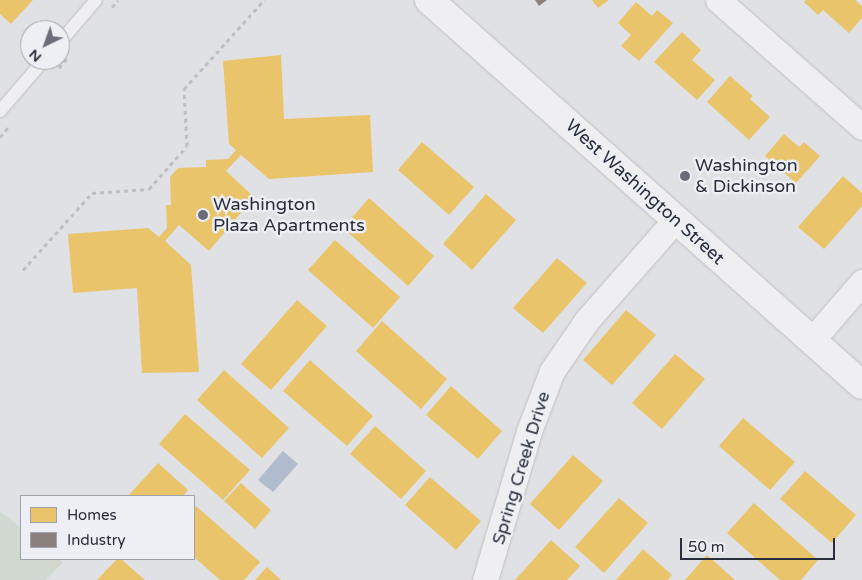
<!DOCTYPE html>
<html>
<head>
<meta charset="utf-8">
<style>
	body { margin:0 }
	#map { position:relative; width:862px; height:580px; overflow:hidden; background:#e0e1e4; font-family:"Varela Round",sans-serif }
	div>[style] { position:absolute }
	.green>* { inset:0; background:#d0d8d0 }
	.water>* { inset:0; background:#b0bbce }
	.homes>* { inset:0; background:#e9c46a }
	.industry>* { inset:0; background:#8a817c }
	.path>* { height:3px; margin-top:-1.5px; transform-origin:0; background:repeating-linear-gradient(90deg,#bebfc3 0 4px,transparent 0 8px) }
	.roads { filter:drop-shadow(0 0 1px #bebfc2) drop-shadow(0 0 1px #bebfc2) }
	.service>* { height:12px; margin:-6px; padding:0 6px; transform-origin:6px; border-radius:6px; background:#efeff1 }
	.minor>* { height:25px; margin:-12.5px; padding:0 12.5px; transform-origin:12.5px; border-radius:12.5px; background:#efeff1 }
	.tertiary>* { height:28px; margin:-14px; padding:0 14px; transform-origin:14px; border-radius:14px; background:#efeff1 }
	.dots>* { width:14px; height:14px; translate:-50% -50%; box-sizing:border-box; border:2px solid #edeff4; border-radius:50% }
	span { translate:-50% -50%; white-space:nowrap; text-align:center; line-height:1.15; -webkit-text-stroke:5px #edeff4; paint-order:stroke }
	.poi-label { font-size:18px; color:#292e3c }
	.left { translate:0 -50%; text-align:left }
	.street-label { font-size:18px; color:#292e3c }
	.legend { position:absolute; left:20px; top:495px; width:175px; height:65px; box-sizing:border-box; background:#edeff4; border:1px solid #9fa2aa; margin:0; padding:6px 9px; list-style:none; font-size:15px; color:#292e3c }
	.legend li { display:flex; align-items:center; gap:10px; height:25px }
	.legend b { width:25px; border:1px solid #9fa2aa }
	.north { position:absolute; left:20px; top:20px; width:50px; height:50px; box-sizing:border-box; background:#edeff4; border:1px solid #9fa2aa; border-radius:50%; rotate:222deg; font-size:14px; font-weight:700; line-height:20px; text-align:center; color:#292e3c }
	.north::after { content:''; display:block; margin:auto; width:18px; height:22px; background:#696d77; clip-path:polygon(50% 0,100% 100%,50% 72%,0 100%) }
	.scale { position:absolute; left:680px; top:538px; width:155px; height:22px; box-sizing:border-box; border:2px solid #292e3c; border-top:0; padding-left:6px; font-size:15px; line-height:18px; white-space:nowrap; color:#292e3c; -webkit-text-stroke:4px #edeff4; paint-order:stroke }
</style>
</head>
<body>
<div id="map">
	<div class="green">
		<div style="clip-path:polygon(0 511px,21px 528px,21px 559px,59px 559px,63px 562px,46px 580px,0 580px)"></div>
	</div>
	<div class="water">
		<div style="clip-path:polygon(283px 451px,298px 464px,273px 492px,258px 480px)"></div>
	</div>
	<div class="homes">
		<div style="clip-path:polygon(0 0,33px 0,11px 24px,0 14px)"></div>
		<div style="clip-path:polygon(592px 0,609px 0,598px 8px)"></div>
		<div style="clip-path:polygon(806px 0,855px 0,862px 6px,862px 18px,849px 33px,823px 10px,818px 15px,804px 2px)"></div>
		<div style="clip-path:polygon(636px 2px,652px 16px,657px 10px,673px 23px,639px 61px,621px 46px,631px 35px,618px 23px)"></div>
		<div style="clip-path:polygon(682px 32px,701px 50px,692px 60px,715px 80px,697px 100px,654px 62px)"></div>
		<div style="clip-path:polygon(281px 55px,284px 119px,370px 115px,373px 172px,269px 179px,241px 155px,226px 171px,254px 197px,209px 251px,179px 225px,165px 241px,191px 265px,199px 372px,142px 373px,137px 288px,73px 293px,68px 234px,148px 228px,159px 237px,167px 228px,166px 205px,171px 205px,170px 177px,178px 168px,206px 167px,206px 160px,228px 159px,236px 150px,229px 144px,223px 61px)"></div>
		<div style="clip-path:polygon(730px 76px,753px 96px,750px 99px,770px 117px,749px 140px,707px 102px)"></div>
		<div style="clip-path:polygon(784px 134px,799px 147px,804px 142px,820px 156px,796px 183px,765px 156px)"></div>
		<div style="clip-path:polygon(422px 142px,474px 187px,449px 215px,398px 170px)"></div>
		<div style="clip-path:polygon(843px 176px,862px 193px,862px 206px,824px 249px,798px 227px)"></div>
		<div style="clip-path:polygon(486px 194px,516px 220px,472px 270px,443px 244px)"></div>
		<div style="clip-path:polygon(369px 198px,434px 256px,408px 286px,343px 228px)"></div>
		<div style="clip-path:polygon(335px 240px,400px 297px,373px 328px,308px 270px)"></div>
		<div style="clip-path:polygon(557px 258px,587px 283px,543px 333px,513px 308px)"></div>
		<div style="clip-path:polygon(297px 300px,327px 326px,271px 390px,241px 364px)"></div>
		<div style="clip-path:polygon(626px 310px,656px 335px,612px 385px,583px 360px)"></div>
		<div style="clip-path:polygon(382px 321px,447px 379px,421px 409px,356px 351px)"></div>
		<div style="clip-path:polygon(675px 354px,705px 379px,662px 429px,632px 403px)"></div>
		<div style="clip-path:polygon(310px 360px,373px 416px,347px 446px,283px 391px)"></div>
		<div style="clip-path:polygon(224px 370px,289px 428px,262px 458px,197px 400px)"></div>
		<div style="clip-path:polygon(451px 386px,502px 431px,478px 459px,426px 415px)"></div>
		<div style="clip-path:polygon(185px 414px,250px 470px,223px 500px,159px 444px)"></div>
		<div style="clip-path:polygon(743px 418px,795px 462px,770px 490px,719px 446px)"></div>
		<div style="clip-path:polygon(375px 426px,426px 471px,401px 499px,350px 454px)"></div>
		<div style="clip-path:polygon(573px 455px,603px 481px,559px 530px,530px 504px)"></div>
		<div style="clip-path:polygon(158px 463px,188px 490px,183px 496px,128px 496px)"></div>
		<div style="clip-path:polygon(805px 471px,856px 515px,832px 543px,780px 499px)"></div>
		<div style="clip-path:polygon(430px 477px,481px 521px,456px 550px,405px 505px)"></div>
		<div style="clip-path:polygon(241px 483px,271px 510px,255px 529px,224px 501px)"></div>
		<div style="clip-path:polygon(619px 498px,648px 523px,604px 573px,575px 547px)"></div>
		<div style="clip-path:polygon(754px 503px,818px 560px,801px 580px,780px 580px,727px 533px)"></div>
		<div style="clip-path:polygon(196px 506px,260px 562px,244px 580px,220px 580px,194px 557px,194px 509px)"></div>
		<div style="clip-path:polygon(551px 540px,580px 566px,567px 580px,515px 580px)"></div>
		<div style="clip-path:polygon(643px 549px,672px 575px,668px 580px,616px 580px)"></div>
		<div style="clip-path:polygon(707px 555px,735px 580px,685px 580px)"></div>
		<div style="clip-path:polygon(117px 559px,121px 559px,145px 580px,97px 580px)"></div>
		<div style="clip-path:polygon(267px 567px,281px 580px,255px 580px)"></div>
	</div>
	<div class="industry">
		<div style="clip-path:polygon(535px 0,547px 0,539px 6px)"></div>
	</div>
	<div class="path">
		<div style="left:112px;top:7px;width:9px;rotate:-49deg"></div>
		<div style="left:59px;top:68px;width:14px;rotate:-51deg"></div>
		<div style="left:0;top:137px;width:16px;rotate:-50deg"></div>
		<div style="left:23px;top:270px;width:103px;rotate:-48.1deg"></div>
		<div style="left:92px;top:193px;width:57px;rotate:-4deg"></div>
		<div style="left:149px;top:189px;width:57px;rotate:-48.5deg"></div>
		<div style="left:187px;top:146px;width:57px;rotate:-93deg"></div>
		<div style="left:184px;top:89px;width:120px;rotate:-48deg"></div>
	</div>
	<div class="roads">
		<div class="service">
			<div style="left:60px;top:42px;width:55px;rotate:-49.4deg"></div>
			<div style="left:0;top:111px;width:67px;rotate:-49.2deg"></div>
		</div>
		<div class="minor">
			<div style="left:718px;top:0;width:192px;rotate:41.4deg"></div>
			<div style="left:812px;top:340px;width:77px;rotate:-49.2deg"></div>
			<div style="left:485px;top:580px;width:155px;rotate:-73.5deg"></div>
			<div style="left:529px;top:431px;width:64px;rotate:-69deg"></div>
			<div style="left:552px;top:371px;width:62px;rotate:-55.5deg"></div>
			<div style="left:587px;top:320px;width:135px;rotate:-48.6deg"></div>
		</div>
		<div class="tertiary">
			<div style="left:429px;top:0;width:579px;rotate:41.64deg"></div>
		</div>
	</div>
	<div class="dots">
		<div style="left:685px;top:176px;background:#696d77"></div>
		<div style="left:203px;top:215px;background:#696d77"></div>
	</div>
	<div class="poi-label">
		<span class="left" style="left:695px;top:176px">Washington<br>&amp; Dickinson</span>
		<span class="left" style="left:213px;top:215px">Washington<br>Plaza Apartments</span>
	</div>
	<div class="street-label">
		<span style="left:645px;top:192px;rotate:42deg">West Washington Street</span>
		<span style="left:521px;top:468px;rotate:-73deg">Spring Creek Drive</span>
	</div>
	<ul class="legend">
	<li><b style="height:14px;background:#e9c46a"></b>Homes</li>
	<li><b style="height:14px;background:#8a817c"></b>Industry</li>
	</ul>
	<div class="north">N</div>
	<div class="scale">50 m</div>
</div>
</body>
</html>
